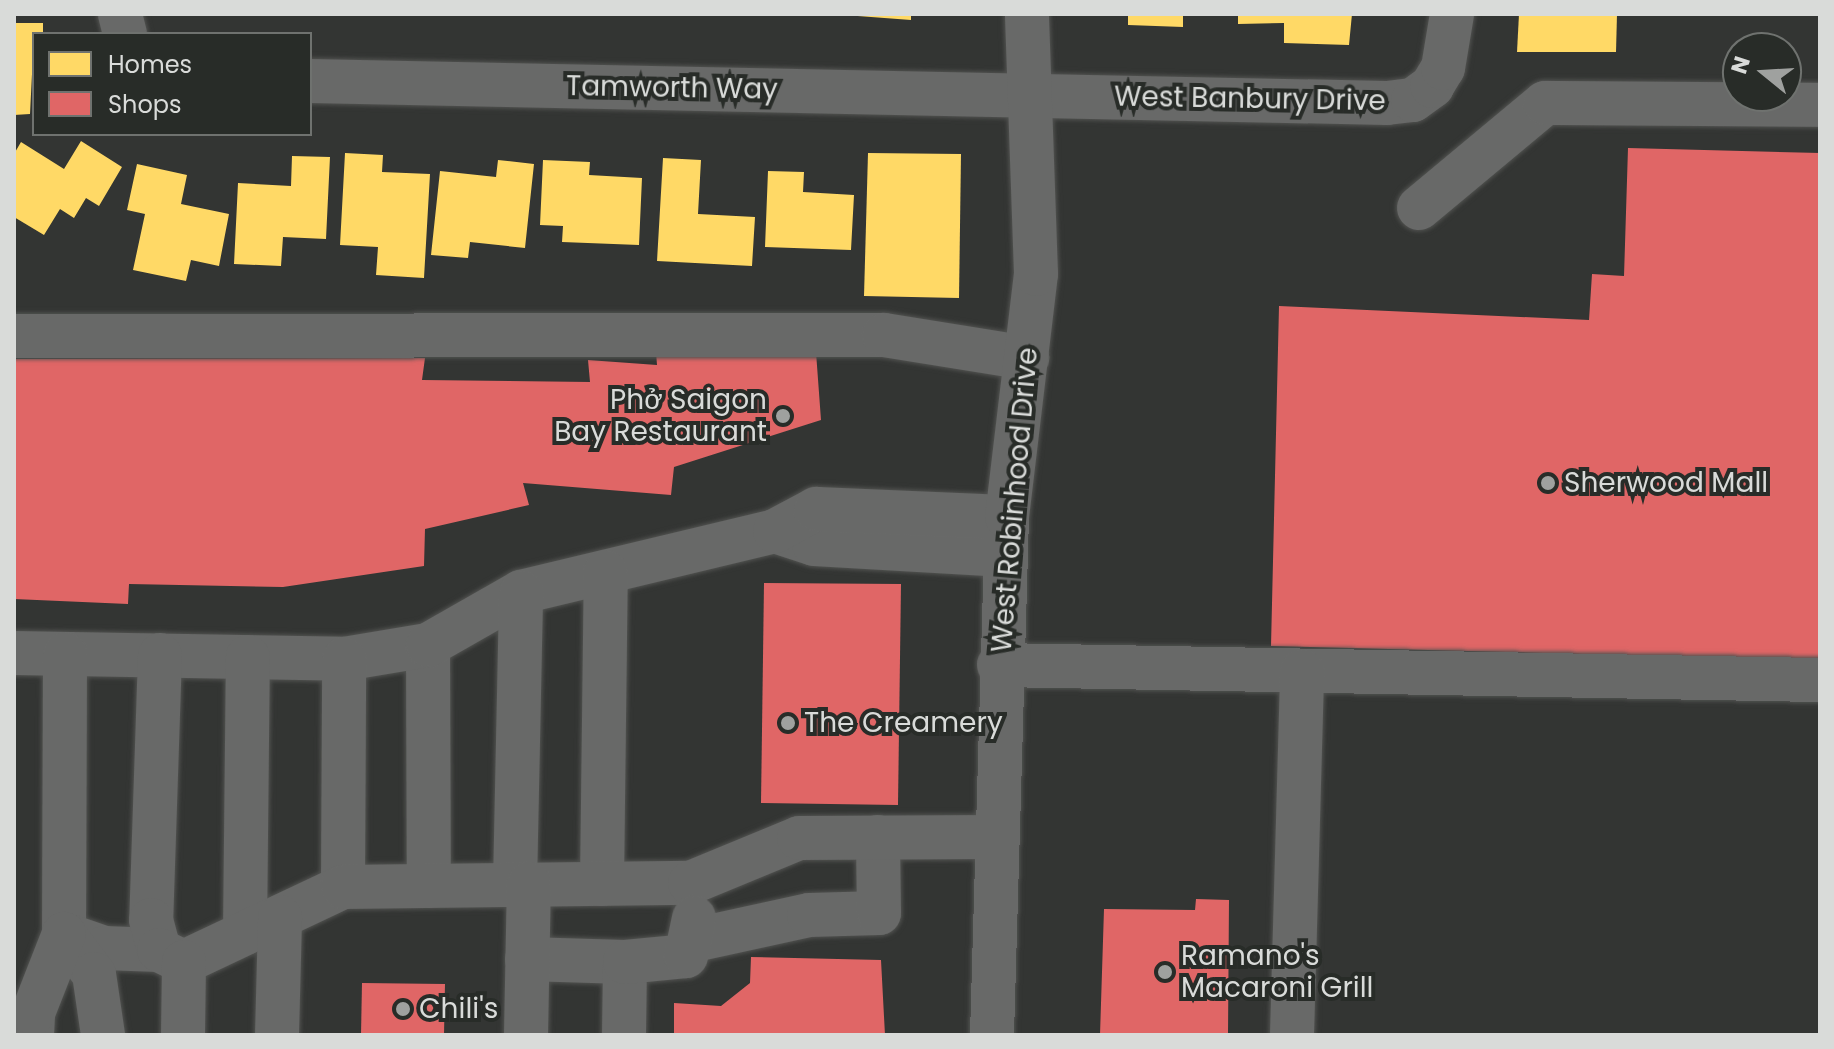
<!DOCTYPE html>
<html>
<head>
<meta charset="utf-8">
<style>
	body { margin:0 }
	#map { position:relative; width:1834px; height:1049px; overflow:hidden; background:#333533; font-family:Poppins,sans-serif }
	div>[style] { position:absolute }
	.homes>* { inset:0; background:#ffd966 }
	.shops>* { inset:0; background:#e06666 }
	.roads { filter:drop-shadow(0 0 2px #515250) drop-shadow(0 0 2px #515250) }
	.minor>* { height:44px; margin:-22px; padding:0 22px; transform-origin:22px; border-radius:22px; background:#686968 }
	.dots>* { width:22px; height:22px; translate:-50% -50%; box-sizing:border-box; border:4px solid #282c28; border-radius:50% }
	span { translate:-50% -50%; white-space:nowrap; text-align:center; line-height:1.15; -webkit-text-stroke:8px #282c28; paint-order:stroke }
	.street-label { font-size:28px; color:#d9dbd9 }
	.poi-label { font-size:28px; color:#d9dbd9 }
	.right { translate:-100% -50%; text-align:right }
	.left { translate:0 -50%; text-align:left }
	.frame { position:absolute; inset:0; border:16px solid #d9dbd9; pointer-events:none }
	.legend { position:absolute; left:32px; top:32px; width:280px; height:104px; box-sizing:border-box; background:#282c28; border:2px solid #6f726f; margin:0; padding:10px 14px; list-style:none; font-size:24px; color:#d9dbd9 }
	.legend li { display:flex; align-items:center; gap:16px; height:40px }
	.legend b { width:40px; border:2px solid #6f726f }
	.north { position:absolute; left:1722px; top:32px; width:80px; height:80px; box-sizing:border-box; background:#282c28; border:2px solid #6f726f; border-radius:50%; rotate:288deg; font-size:22px; font-weight:700; line-height:32px; text-align:center; color:#d9dbd9 }
	.north::after { content:''; display:block; margin:auto; width:28px; height:36px; background:#9fa19f; clip-path:polygon(50% 0,100% 100%,50% 72%,0 100%) }
</style>
</head>
<body>
<div id="map">
	<div class="homes">
		<div style="clip-path:polygon(831px 14px,911px 14px,911px 20px)"></div>
		<div style="clip-path:polygon(1128px 14px,1183px 14px,1183px 27px,1128px 25px)"></div>
		<div style="clip-path:polygon(1238px 14px,1352px 14px,1349px 45px,1284px 43px,1284px 23px,1238px 24px)"></div>
		<div style="clip-path:polygon(1519px 14px,1617px 14px,1616px 52px,1517px 52px)"></div>
		<div style="clip-path:polygon(14px 23px,43px 23px,43px 34px,34px 34px,30px 114px,14px 115px)"></div>
		<div style="clip-path:polygon(81px 141px,122px 167px,99px 206px,86px 198px,74px 218px,60px 209px,44px 235px,14px 217px,14px 154px,21px 142px,64px 169px)"></div>
		<div style="clip-path:polygon(345px 153px,383px 155px,382px 172px,430px 174px,424px 278px,376px 275px,378px 247px,340px 245px)"></div>
		<div style="clip-path:polygon(868px 153px,961px 154px,959px 298px,864px 296px)"></div>
		<div style="clip-path:polygon(292px 156px,330px 157px,326px 239px,283px 237px,281px 266px,234px 264px,238px 183px,291px 186px)"></div>
		<div style="clip-path:polygon(663px 158px,701px 160px,698px 214px,755px 217px,752px 266px,657px 261px)"></div>
		<div style="clip-path:polygon(498px 160px,534px 164px,525px 248px,470px 242px,468px 258px,431px 255px,440px 171px,496px 177px)"></div>
		<div style="clip-path:polygon(543px 160px,590px 162px,589px 175px,642px 178px,639px 245px,562px 242px,563px 226px,540px 225px)"></div>
		<div style="clip-path:polygon(137px 164px,187px 175px,181px 204px,229px 214px,219px 266px,191px 260px,186px 281px,133px 270px,145px 214px,127px 210px)"></div>
		<div style="clip-path:polygon(768px 171px,804px 172px,803px 192px,854px 195px,851px 250px,765px 247px)"></div>
	</div>
	<div class="shops">
		<div style="clip-path:polygon(1628px 148px,1820px 153px,1820px 660px,1271px 646px,1279px 306px,1589px 320px,1592px 274px,1624px 276px)"></div>
		<div style="clip-path:polygon(656px 352px,816px 352px,821px 420px,674px 467px,671px 495px,523px 483px,529px 505px,425px 529px,424px 566px,283px 587px,129px 584px,128px 604px,14px 599px,14px 359px,425px 358px,422px 380px,590px 382px,588px 360px,657px 365px)"></div>
		<div style="clip-path:polygon(764px 583px,901px 584px,898px 805px,761px 803px)"></div>
		<div style="clip-path:polygon(1196px 899px,1229px 900px,1228px 1035px,1100px 1035px,1104px 909px,1195px 910px)"></div>
		<div style="clip-path:polygon(751px 957px,881px 960px,885px 1035px,674px 1035px,674px 1003px,721px 1006px,750px 983px)"></div>
		<div style="clip-path:polygon(362px 983px,445px 984px,444px 1035px,361px 1035px)"></div>
	</div>
	<div class="roads">
		<div class="minor">
			<div style="left:120px;top:14px;width:21px;rotate:76deg"></div>
			<div style="left:310px;top:81px;width:1077px;rotate:1.17deg"></div>
			<div style="left:1387px;top:103px;width:26px;rotate:-7deg"></div>
			<div style="left:1413px;top:100px;width:24px;rotate:-36deg"></div>
			<div style="left:1432px;top:86px;width:21px;rotate:-59deg"></div>
			<div style="left:1443px;top:68px;width:55px;rotate:-80.5deg"></div>
			<div style="left:1419px;top:208px;width:164px;rotate:-39.8deg"></div>
			<div style="left:1545px;top:103px;width:275px;rotate:0.4deg"></div>
			<div style="left:14px;top:336px;width:870px;rotate:-0.07deg"></div>
			<div style="left:884px;top:335px;width:145px;rotate:9.1deg"></div>
			<div style="left:775px;top:531px;width:41px;rotate:18.4deg"></div>
			<div style="left:814px;top:544px;width:191px;rotate:3.3deg"></div>
			<div style="left:428px;top:645px;width:241px;rotate:89.8deg"></div>
			<div style="left:14px;top:653px;width:330px;rotate:1deg"></div>
			<div style="left:344px;top:659px;width:85px;rotate:-9.5deg"></div>
			<div style="left:428px;top:645px;width:107px;rotate:-29.7deg"></div>
			<div style="left:521px;top:592px;width:261px;rotate:-13.5deg"></div>
			<div style="left:775px;top:531px;width:47px;rotate:-28.2deg"></div>
			<div style="left:816px;top:509px;width:191px;rotate:2.4deg"></div>
			<div style="left:65px;top:654px;width:280px;rotate:90.2deg"></div>
			<div style="left:64px;top:934px;width:42px;rotate:19.3deg"></div>
			<div style="left:104px;top:948px;width:55px;rotate:2.1deg"></div>
			<div style="left:160px;top:655px;width:265px;rotate:91.9deg"></div>
			<div style="left:151px;top:920px;width:31px;rotate:75deg"></div>
			<div style="left:159px;top:950px;width:28px;rotate:26deg"></div>
			<div style="left:999px;top:665px;width:821px;rotate:1.05deg"></div>
			<div style="left:602px;top:884px;width:312px;rotate:-89.3deg"></div>
			<div style="left:515px;top:885px;width:293px;rotate:-88.8deg"></div>
			<div style="left:343px;top:887px;width:228px;rotate:-89.7deg"></div>
			<div style="left:245px;top:933px;width:276px;rotate:-89.4deg"></div>
			<div style="left:64px;top:934px;width:50px;rotate:53.1deg"></div>
			<div style="left:94px;top:974px;width:62px;rotate:81.6deg"></div>
			<div style="left:690px;top:941px;width:122px;rotate:-12.3deg"></div>
			<div style="left:809px;top:915px;width:70px;rotate:-1.6deg"></div>
			<div style="left:879px;top:913px;width:76px;rotate:-90.8deg"></div>
			<div style="left:527px;top:959px;width:98px;rotate:1.8deg"></div>
			<div style="left:184px;top:962px;width:176px;rotate:-25.3deg"></div>
			<div style="left:343px;top:887px;width:347px;rotate:-0.7deg"></div>
			<div style="left:690px;top:883px;width:118px;rotate:-22.4deg"></div>
			<div style="left:799px;top:838px;width:197px;rotate:-0.3deg"></div>
			<div style="left:32px;top:1035px;width:22px;rotate:-87deg"></div>
			<div style="left:33px;top:1013px;width:85px;rotate:-68.6deg"></div>
			<div style="left:183px;top:1035px;width:73px;rotate:-89.2deg"></div>
			<div style="left:277px;top:1035px;width:118px;rotate:-88.5deg"></div>
			<div style="left:526px;top:1035px;width:151px;rotate:-88.9deg"></div>
			<div style="left:624px;top:1035px;width:73px;rotate:-89.2deg"></div>
			<div style="left:625px;top:962px;width:61px;rotate:-5.6deg"></div>
			<div style="left:686px;top:956px;width:39px;rotate:-78deg"></div>
			<div style="left:992px;top:1035px;width:518px;rotate:-88.34deg"></div>
			<div style="left:1007px;top:517px;width:245px;rotate:-83.2deg"></div>
			<div style="left:1036px;top:274px;width:260px;rotate:-92deg"></div>
			<div style="left:1292px;top:1035px;width:364px;rotate:-88.4deg"></div>
		</div>
	</div>
	<div class="dots">
		<div style="left:783px;top:416px;background:#9fa19f"></div>
		<div style="left:1548px;top:483px;background:#9fa19f"></div>
		<div style="left:788px;top:723px;background:#9fa19f"></div>
		<div style="left:1165px;top:972px;background:#9fa19f"></div>
		<div style="left:403px;top:1009px;background:#9fa19f"></div>
	</div>
	<div class="street-label">
		<span style="left:672px;top:88px;rotate:1deg">Tamworth Way</span>
		<span style="left:1250px;top:99px;rotate:1deg">West Banbury Drive</span>
		<span style="left:1015px;top:500px;rotate:-85deg">West Robinhood Drive</span>
	</div>
	<div class="poi-label">
		<span class="right" style="left:767px;top:416px">Phở Saigon<br>Bay Restaurant</span>
		<span class="left" style="left:1564px;top:483px">Sherwood Mall</span>
		<span class="left" style="left:804px;top:723px">The Creamery</span>
		<span class="left" style="left:1181px;top:972px">Ramano's<br>Macaroni Grill</span>
		<span class="left" style="left:419px;top:1009px">Chili's</span>
	</div>
	<div class="frame"></div>
	<ul class="legend">
	<li><b style="height:22px;background:#ffd966"></b>Homes</li>
	<li><b style="height:22px;background:#e06666"></b>Shops</li>
	</ul>
	<div class="north">N</div>
</div>
</body>
</html>
